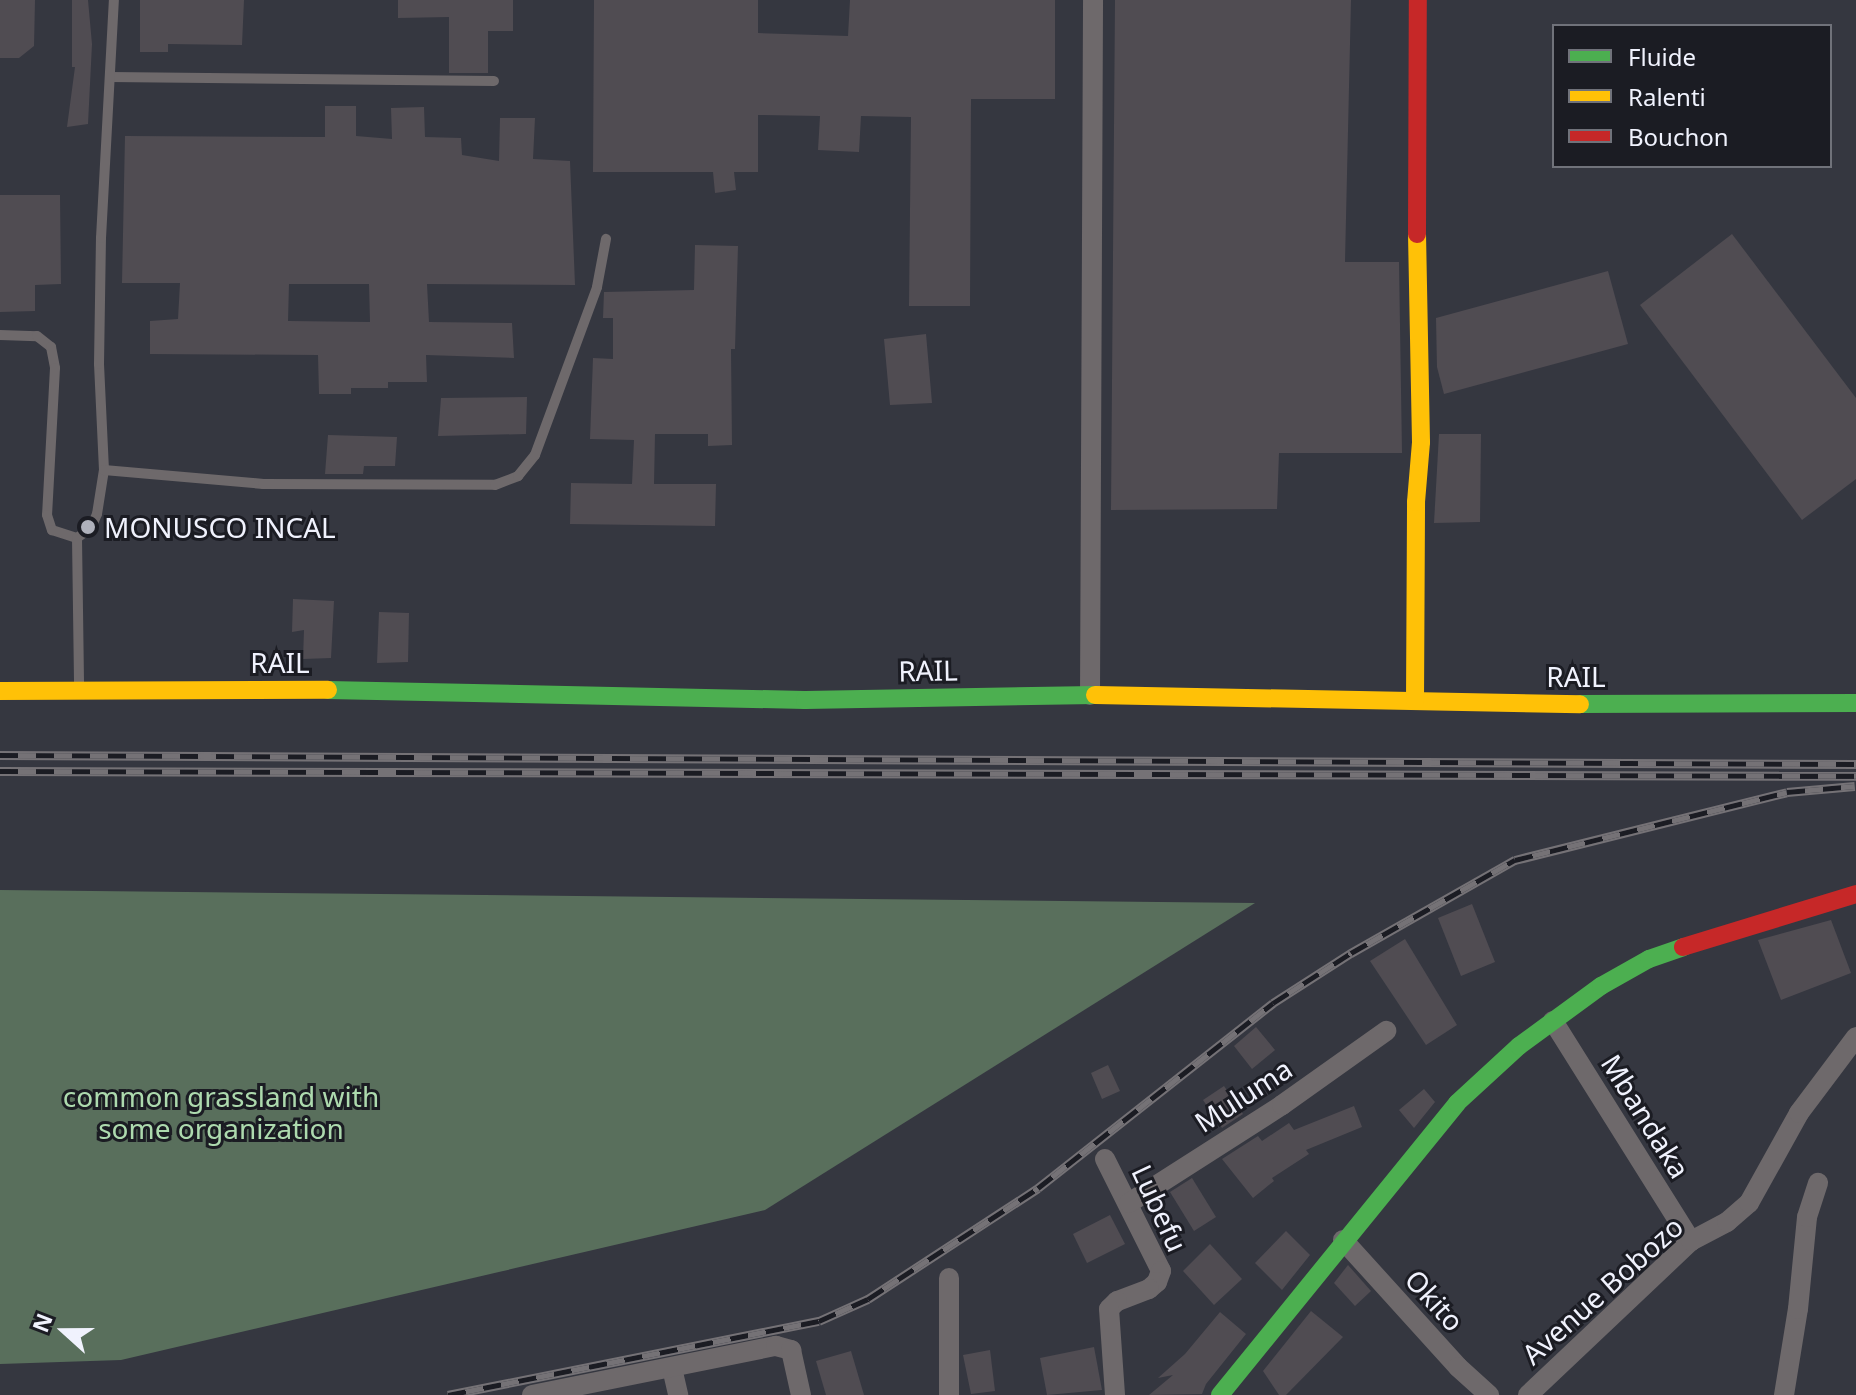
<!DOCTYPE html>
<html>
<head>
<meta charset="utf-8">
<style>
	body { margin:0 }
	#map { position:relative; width:1856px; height:1395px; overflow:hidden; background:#353740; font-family:"Noto Sans",sans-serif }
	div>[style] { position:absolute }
	.forest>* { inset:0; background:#596f5c }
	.building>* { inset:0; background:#504c52 }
	.lane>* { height:10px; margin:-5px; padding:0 5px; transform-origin:5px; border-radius:5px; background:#6e696b }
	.street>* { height:20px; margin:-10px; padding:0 10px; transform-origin:10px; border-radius:10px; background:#6e696b }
	.fast>* { height:18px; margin:-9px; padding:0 9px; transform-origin:9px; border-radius:9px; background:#4caf50 }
	.slow>* { height:18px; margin:-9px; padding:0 9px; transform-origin:9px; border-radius:9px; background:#ffc107 }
	.jam>* { height:18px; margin:-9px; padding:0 9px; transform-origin:9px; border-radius:9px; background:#c62828 }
	.rail>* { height:9px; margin-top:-4.5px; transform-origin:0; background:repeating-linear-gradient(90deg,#1b1c23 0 18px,#757276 0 36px); box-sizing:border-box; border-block:2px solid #757276 }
	.dots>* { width:22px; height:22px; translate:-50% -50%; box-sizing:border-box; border:4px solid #1b1c23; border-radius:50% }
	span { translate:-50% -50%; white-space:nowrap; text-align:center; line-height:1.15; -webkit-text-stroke:6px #1b1c23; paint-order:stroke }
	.poi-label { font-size:28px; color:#f0f2fd }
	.left { translate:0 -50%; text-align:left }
	.street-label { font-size:28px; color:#f0f2fd }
	.park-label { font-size:28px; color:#addaae }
	.legend { position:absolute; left:1552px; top:24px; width:280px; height:144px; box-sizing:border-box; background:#1b1c23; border:2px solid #70727a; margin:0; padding:10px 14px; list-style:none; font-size:24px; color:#f0f2fd }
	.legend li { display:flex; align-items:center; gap:16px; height:40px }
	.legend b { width:40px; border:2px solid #70727a }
	.north { position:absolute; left:24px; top:1291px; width:80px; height:80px; -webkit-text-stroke:6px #1b1c23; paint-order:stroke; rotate:291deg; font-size:22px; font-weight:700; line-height:32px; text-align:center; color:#f0f2fd }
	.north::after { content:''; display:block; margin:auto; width:28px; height:36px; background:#f0f2fd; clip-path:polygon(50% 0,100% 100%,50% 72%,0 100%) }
</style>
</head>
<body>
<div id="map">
	<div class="forest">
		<div style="clip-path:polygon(0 890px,1255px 903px,765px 1210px,121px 1360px,0 1364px)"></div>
	</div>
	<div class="building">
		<div style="clip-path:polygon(0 0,35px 0,34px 46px,19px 58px,0 58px)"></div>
		<div style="clip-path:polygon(72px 0,88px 0,92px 44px,88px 124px,67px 127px,75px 67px,72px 67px)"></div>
		<div style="clip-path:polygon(140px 0,244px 0,242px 45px,168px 44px,168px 52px,140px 52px)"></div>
		<div style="clip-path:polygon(398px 0,513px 0,513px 31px,488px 31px,488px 73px,449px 73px,449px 17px,398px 18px)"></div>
		<div style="clip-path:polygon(594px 0,758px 0,758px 33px,848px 36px,850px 0,1055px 0,1055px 99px,971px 99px,970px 306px,909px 306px,911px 117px,861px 116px,859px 152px,818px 150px,820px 116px,758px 115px,758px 172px,734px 172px,736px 190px,715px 193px,713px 172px,593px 172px)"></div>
		<div style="clip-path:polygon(1115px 0,1351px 0,1345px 262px,1399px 262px,1402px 453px,1279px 453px,1277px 509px,1111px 510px)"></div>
		<div style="clip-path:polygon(evenodd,325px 106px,356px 106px,356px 136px,392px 139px,391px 108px,424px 107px,425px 137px,461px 138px,462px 155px,499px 161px,500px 118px,535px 118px,533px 159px,570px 161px,575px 285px,427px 284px,429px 322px,512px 323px,514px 358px,426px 355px,427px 382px,388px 382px,388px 388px,351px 388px,351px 394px,319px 394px,318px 355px,150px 354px,150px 321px,178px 319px,180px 283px,122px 283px,125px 136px,325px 137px,325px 106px,289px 284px,369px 284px,370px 322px,288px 321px,289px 284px)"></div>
		<div style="clip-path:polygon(0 195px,60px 195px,61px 284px,35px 285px,35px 311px,0 312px)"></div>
		<div style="clip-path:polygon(1732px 234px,1856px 398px,1856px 479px,1802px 520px,1640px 305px)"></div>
		<div style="clip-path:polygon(695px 245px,738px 246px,735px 349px,731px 349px,732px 445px,708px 446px,708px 434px,655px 434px,654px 484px,716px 484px,715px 526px,570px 524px,571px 483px,632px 484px,634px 440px,590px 439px,593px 358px,613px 359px,613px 318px,603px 318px,604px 292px,694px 290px)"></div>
		<div style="clip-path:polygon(1608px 271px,1628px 344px,1444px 394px,1437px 367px,1436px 318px)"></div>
		<div style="clip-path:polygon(926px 334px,932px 403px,890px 405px,884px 339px)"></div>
		<div style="clip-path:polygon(527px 397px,526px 434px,438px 436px,441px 398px)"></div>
		<div style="clip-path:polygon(1439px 434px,1481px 434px,1480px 522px,1434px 523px)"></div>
		<div style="clip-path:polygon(328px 435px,397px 437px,395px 466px,364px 466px,363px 474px,325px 474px)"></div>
		<div style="clip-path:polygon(293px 599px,334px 601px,331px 658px,303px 659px,304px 630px,292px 632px)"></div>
		<div style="clip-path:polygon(379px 612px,409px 613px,408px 662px,377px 663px)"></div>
		<div style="clip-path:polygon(1472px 904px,1495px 962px,1461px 976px,1438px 918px)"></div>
		<div style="clip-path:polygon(1831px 920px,1851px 973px,1781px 1000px,1758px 940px)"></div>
		<div style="clip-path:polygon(1405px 939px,1457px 1025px,1426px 1045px,1370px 961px)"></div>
		<div style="clip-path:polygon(1256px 1027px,1275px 1050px,1252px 1069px,1234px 1046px)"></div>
		<div style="clip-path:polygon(1108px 1065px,1120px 1091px,1102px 1099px,1091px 1073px)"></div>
		<div style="clip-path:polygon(1224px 1086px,1243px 1114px,1222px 1128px,1203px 1100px)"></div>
		<div style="clip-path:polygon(1424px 1089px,1435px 1102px,1414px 1128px,1399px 1110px)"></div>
		<div style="clip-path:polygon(1354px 1106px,1362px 1127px,1306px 1150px,1309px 1154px,1272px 1178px,1274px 1181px,1253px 1198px,1222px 1159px,1258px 1136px,1262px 1141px,1289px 1123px,1294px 1130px)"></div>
		<div style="clip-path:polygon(1192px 1178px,1216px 1217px,1194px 1231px,1170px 1192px)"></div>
		<div style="clip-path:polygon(1110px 1215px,1125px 1244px,1087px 1263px,1073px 1234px)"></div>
		<div style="clip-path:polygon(1286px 1231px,1310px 1255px,1282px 1290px,1255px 1263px)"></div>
		<div style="clip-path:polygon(1210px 1244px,1242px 1279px,1214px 1305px,1183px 1271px)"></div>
		<div style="clip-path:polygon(1348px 1265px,1371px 1291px,1355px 1306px,1334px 1283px)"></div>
		<div style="clip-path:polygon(1311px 1311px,1343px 1337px,1286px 1395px,1279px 1395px,1263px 1371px)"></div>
		<div style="clip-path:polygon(1220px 1312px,1246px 1334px,1206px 1384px,1202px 1394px,1149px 1395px,1173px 1375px,1158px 1378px,1185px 1354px)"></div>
		<div style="clip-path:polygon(1094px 1347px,1102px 1390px,1047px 1395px,1040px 1358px)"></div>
		<div style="clip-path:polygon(990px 1350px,995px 1391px,971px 1394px,963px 1355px)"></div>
		<div style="clip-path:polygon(851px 1351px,864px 1395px,826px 1395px,816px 1361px)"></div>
	</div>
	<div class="lane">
		<div style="left:110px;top:77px;width:384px;rotate:0.6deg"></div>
		<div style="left:0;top:335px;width:37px;rotate:2deg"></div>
		<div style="left:37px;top:336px;width:18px;rotate:38deg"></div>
		<div style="left:51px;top:347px;width:21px;rotate:79deg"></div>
		<div style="left:55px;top:368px;width:147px;rotate:93.1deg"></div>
		<div style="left:47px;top:515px;width:16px;rotate:72deg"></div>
		<div style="left:52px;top:530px;width:26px;rotate:18deg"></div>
		<div style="left:77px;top:538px;width:17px;rotate:-36deg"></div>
		<div style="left:91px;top:528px;width:15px;rotate:-67deg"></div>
		<div style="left:97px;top:514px;width:45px;rotate:-81deg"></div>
		<div style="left:104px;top:470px;width:106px;rotate:-92.7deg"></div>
		<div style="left:99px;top:364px;width:126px;rotate:-89.1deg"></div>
		<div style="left:101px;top:238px;width:238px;rotate:-86.9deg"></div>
		<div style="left:104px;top:470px;width:160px;rotate:5deg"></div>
		<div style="left:263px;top:484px;width:232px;rotate:0.2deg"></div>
		<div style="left:495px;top:485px;width:25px;rotate:-21deg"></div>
		<div style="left:518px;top:476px;width:27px;rotate:-51deg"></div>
		<div style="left:535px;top:455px;width:179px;rotate:-69.7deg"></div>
		<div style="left:597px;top:287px;width:49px;rotate:-79.4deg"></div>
		<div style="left:77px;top:538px;width:150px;rotate:89.2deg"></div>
	</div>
	<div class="street">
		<div style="left:1090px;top:695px;width:695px;rotate:-89.75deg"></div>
		<div style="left:1553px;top:1021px;width:260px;rotate:57.9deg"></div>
		<div style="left:1105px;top:1159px;width:125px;rotate:63.4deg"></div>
		<div style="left:1161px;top:1271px;width:12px;rotate:110deg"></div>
		<div style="left:1157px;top:1282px;width:11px;rotate:139deg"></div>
		<div style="left:1149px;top:1289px;width:34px;rotate:159deg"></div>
		<div style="left:1117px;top:1301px;width:11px;rotate:135deg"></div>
		<div style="left:1109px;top:1309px;width:86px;rotate:86deg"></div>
		<div style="left:1129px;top:1203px;width:182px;rotate:-32.6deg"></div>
		<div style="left:1282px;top:1105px;width:128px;rotate:-35.4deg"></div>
		<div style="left:1343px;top:1240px;width:171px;rotate:47.8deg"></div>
		<div style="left:1458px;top:1367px;width:42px;rotate:42.1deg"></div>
		<div style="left:672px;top:1368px;width:28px;rotate:77deg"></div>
		<div style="left:532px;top:1395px;width:249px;rotate:-11.4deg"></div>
		<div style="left:776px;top:1346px;width:16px;rotate:15deg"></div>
		<div style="left:791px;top:1350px;width:46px;rotate:77.5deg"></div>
		<div style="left:949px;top:1395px;width:117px;rotate:-90deg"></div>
		<div style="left:1528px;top:1395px;width:224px;rotate:-43.4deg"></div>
		<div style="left:1691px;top:1241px;width:41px;rotate:-27.8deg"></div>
		<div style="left:1727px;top:1222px;width:29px;rotate:-41deg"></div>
		<div style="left:1749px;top:1203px;width:103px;rotate:-60.9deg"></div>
		<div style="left:1799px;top:1113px;width:95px;rotate:-53.1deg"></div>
		<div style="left:1784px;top:1395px;width:87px;rotate:-80.8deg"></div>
		<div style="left:1798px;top:1309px;width:92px;rotate:-84.4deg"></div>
		<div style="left:1807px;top:1217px;width:36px;rotate:-72deg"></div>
	</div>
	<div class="fast">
		<div style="left:328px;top:690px;width:477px;rotate:1.2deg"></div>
		<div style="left:805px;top:700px;width:290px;rotate:-1deg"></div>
		<div style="left:1580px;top:704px;width:276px;rotate:-0.2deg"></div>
		<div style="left:1220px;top:1395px;width:376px;rotate:-50.9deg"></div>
		<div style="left:1457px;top:1103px;width:84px;rotate:-42.6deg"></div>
		<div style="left:1519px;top:1046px;width:102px;rotate:-36.2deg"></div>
		<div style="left:1601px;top:986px;width:55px;rotate:-29.4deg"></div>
		<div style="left:1649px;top:959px;width:36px;rotate:-19deg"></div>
	</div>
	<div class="slow">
		<div style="left:0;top:691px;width:328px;rotate:-0.2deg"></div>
		<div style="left:1095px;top:695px;width:485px;rotate:1.1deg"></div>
		<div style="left:1415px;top:701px;width:199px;rotate:-89.7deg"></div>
		<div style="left:1416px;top:502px;width:60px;rotate:-85.2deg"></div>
		<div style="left:1421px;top:442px;width:208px;rotate:-91.1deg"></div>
	</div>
	<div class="jam">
		<div style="left:1417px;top:234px;width:234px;rotate:-89.8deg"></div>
		<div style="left:1683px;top:947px;width:181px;rotate:-17deg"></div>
	</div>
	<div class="rail">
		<div style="left:0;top:755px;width:1856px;rotate:0.28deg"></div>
		<div style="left:0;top:771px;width:1856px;rotate:0.15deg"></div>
		<div style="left:448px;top:1395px;width:378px;rotate:-11.3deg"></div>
		<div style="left:819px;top:1321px;width:54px;rotate:-24.2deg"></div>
		<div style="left:868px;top:1299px;width:203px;rotate:-33.1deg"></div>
		<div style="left:1038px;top:1188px;width:299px;rotate:-38.2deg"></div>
		<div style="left:1273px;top:1003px;width:93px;rotate:-32.7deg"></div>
		<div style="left:1351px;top:953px;width:189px;rotate:-29.6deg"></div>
		<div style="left:1515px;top:860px;width:280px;rotate:-14deg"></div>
		<div style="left:1787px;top:792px;width:68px;rotate:-5deg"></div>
	</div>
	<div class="dots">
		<div style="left:88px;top:527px;background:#afb1bb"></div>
	</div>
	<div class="poi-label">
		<span class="left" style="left:104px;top:527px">MONUSCO INCAL</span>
	</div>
	<div class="street-label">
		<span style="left:280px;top:662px">RAIL</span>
		<span style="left:928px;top:670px;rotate:-1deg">RAIL</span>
		<span style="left:1576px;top:676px">RAIL</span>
		<span style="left:1243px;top:1095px;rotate:-33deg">Muluma</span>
		<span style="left:1646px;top:1116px;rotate:58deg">Mbandaka</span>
		<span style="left:1160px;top:1208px;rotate:65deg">Lubefu</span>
		<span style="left:1602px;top:1290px;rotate:-42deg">Avenue Bobozo</span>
		<span style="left:1435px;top:1300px;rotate:48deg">Okito</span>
	</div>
	<div class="park-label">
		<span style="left:221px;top:1112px">common grassland with<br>some organization</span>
	</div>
	<ul class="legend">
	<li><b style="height:10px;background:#4caf50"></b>Fluide</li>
	<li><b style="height:10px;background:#ffc107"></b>Ralenti</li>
	<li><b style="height:10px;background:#c62828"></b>Bouchon</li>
	</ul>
	<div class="north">N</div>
</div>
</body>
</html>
